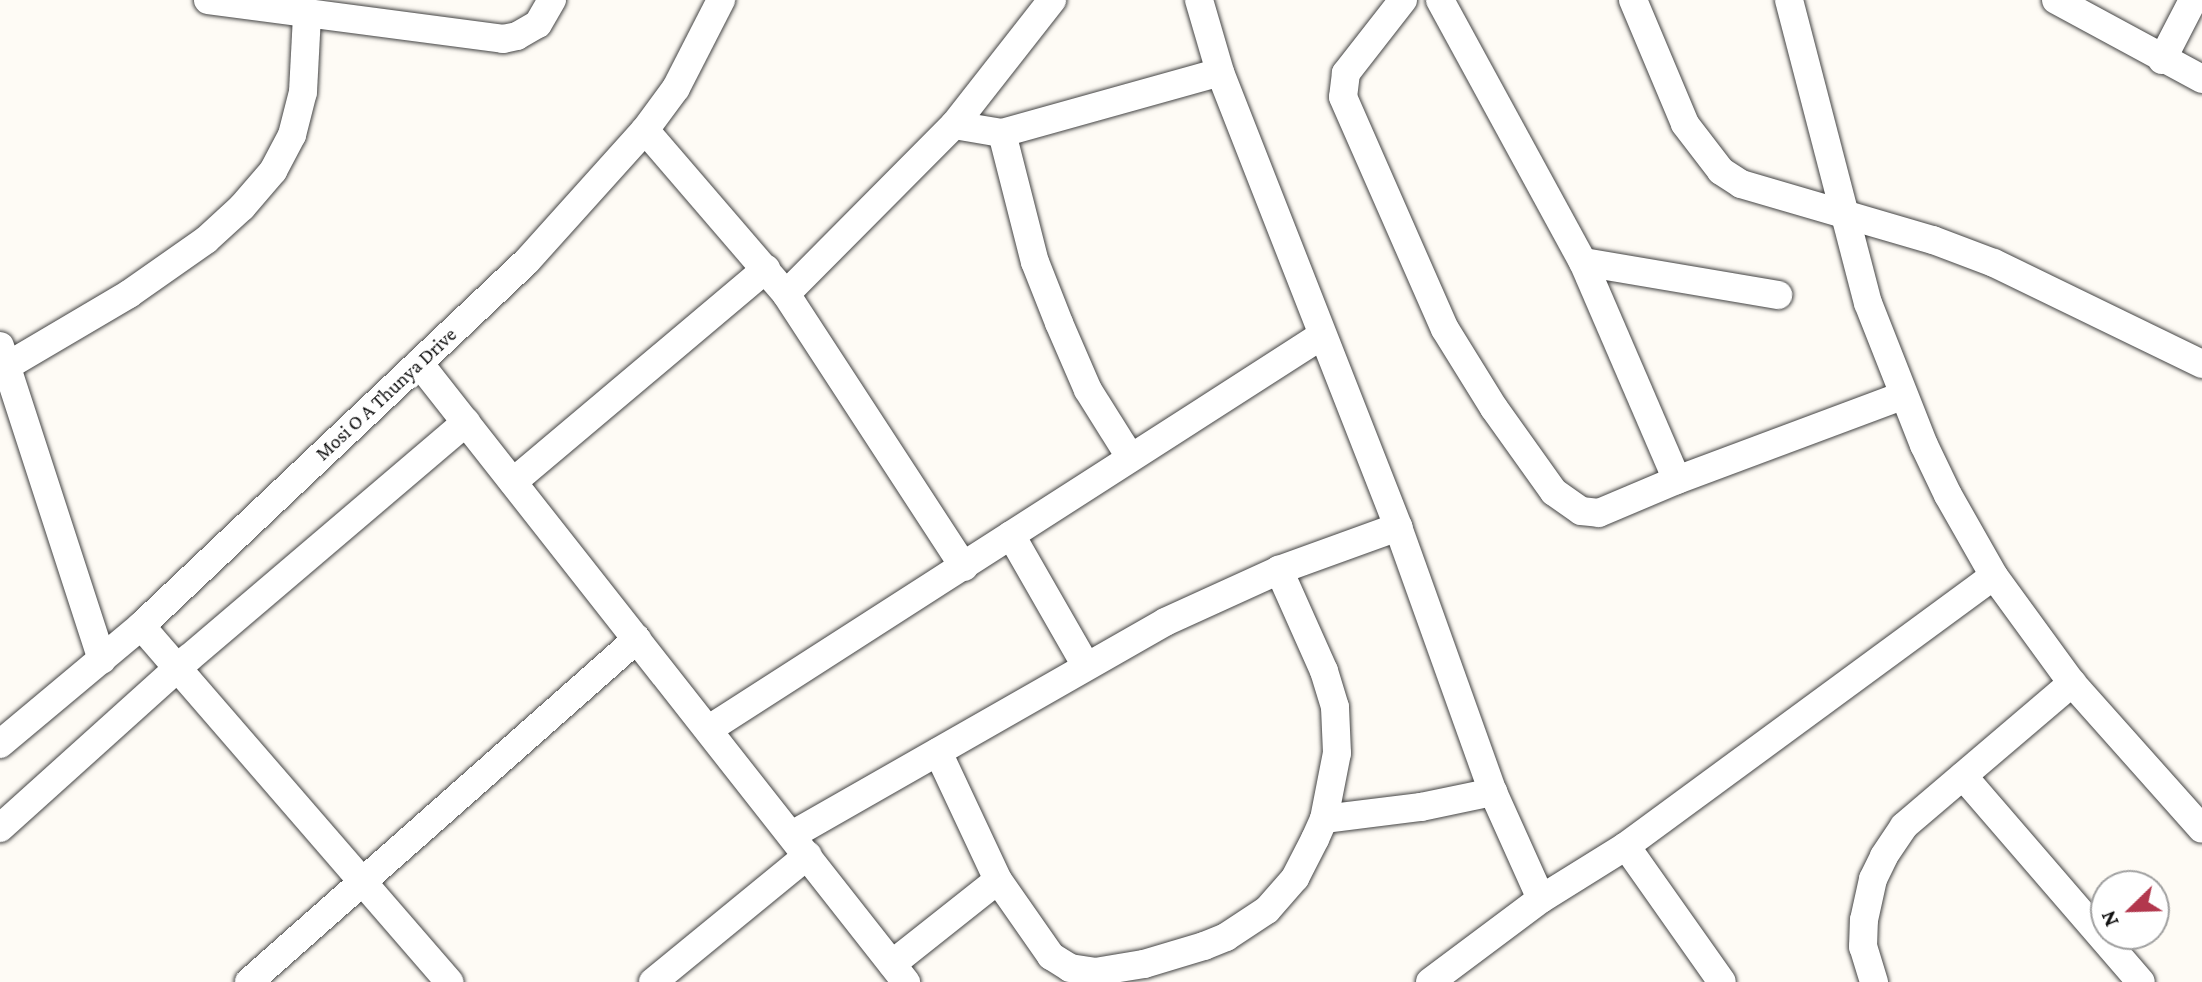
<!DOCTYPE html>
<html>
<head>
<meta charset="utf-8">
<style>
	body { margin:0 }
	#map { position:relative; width:2202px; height:982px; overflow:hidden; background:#fefbf5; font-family:"Crimson Pro",serif }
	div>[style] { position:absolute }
	.roads { filter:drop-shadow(0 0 2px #444) drop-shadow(0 0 2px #444) }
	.minor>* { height:28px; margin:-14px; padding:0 14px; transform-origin:14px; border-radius:14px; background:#fff }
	span { translate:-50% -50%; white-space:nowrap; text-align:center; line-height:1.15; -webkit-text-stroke:8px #fff; paint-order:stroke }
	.street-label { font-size:20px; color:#111 }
	.north { position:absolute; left:2090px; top:870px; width:80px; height:80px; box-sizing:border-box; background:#fff; border:2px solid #a0a0a0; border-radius:50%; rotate:247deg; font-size:22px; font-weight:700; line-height:32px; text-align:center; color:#111 }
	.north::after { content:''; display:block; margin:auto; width:28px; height:36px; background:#b2374d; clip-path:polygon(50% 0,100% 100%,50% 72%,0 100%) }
</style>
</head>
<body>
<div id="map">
	<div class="roads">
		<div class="minor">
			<div style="left:208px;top:0;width:298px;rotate:7.5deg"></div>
			<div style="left:503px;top:39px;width:14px;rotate:-12deg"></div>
			<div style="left:517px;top:36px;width:24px;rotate:-30deg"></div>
			<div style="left:538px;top:24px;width:28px;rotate:-60deg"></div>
			<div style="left:1199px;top:0;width:75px;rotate:73.7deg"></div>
			<div style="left:1220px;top:72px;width:489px;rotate:68.6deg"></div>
			<div style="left:1398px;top:527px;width:282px;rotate:70.3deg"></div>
			<div style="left:1493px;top:792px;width:117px;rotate:65.8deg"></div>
			<div style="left:1403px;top:0;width:93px;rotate:128deg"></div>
			<div style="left:1346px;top:73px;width:24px;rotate:97deg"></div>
			<div style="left:1343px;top:97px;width:253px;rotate:66.3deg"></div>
			<div style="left:1445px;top:329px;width:93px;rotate:58.2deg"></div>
			<div style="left:1494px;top:408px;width:103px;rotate:54.5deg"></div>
			<div style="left:1554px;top:492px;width:33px;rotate:35deg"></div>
			<div style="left:1581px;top:511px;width:18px;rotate:6deg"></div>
			<div style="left:1599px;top:513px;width:85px;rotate:-22.9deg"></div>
			<div style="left:1677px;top:480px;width:242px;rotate:-20.5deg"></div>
			<div style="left:1440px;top:0;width:298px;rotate:61.4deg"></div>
			<div style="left:1583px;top:262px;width:237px;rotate:66.7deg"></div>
			<div style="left:1633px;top:0;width:134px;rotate:67.2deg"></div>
			<div style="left:1685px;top:124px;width:59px;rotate:52.5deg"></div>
			<div style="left:1721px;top:171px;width:24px;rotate:33deg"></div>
			<div style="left:1741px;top:184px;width:200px;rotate:16.3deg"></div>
			<div style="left:1933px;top:240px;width:65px;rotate:20.7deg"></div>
			<div style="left:1994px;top:263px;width:231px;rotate:25.9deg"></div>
			<div style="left:1789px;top:0;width:313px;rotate:75.4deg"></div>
			<div style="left:1868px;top:303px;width:153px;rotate:68.5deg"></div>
			<div style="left:1924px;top:445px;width:55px;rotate:64.4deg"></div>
			<div style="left:1948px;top:495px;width:93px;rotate:60.4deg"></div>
			<div style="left:1994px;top:576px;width:132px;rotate:53.9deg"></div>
			<div style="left:2072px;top:683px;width:195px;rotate:48.3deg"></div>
			<div style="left:2056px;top:0;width:166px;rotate:28.4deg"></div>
			<div style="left:2162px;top:60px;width:68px;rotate:-62.7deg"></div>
			<div style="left:954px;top:125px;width:49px;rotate:9.5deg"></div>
			<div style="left:1002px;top:133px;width:226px;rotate:-15.6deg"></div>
			<div style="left:645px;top:130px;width:216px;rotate:49.3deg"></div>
			<div style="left:786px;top:294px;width:326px;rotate:56.9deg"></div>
			<div style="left:1002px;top:133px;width:133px;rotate:75.7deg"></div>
			<div style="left:1035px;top:262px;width:66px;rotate:68.5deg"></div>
			<div style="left:1059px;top:323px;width:73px;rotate:66.6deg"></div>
			<div style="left:1088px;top:390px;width:79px;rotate:57.9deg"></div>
			<div style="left:1583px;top:262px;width:198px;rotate:9.6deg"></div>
			<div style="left:786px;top:294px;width:238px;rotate:-45.2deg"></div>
			<div style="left:954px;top:125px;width:159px;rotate:-51.9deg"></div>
			<div style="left:0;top:346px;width:330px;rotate:72deg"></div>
			<div style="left:419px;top:363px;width:788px;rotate:51.81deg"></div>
			<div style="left:7px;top:366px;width:142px;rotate:-30.5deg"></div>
			<div style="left:129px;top:294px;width:94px;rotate:-35deg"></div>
			<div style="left:206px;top:240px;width:49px;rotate:-42.5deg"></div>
			<div style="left:242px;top:207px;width:48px;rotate:-49.3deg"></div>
			<div style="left:273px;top:171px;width:41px;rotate:-62.2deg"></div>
			<div style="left:292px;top:135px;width:44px;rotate:-75.7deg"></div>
			<div style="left:303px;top:92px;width:76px;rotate:-87deg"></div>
			<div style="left:513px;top:482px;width:331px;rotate:-40.1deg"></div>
			<div style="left:1011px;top:535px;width:151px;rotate:60.2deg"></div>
			<div style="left:141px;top:626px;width:471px;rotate:49.1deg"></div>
			<div style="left:709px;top:729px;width:727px;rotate:-32.71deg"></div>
			<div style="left:0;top:744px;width:184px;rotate:-39.9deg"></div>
			<div style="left:141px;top:626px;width:531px;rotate:-43.4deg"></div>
			<div style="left:527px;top:261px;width:176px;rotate:-48deg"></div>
			<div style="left:645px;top:130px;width:52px;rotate:-53.6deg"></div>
			<div style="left:676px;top:88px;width:99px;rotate:-62.9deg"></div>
			<div style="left:938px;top:752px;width:141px;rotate:64.9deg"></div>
			<div style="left:1963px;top:776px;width:272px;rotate:49.2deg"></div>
			<div style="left:1324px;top:819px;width:98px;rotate:-7.1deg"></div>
			<div style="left:1421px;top:807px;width:74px;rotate:-11.8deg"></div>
			<div style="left:0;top:828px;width:254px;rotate:-42deg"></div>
			<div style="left:189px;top:658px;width:364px;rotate:-40.4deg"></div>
			<div style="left:792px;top:835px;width:430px;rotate:-29.7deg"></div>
			<div style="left:1165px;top:622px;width:125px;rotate:-24.5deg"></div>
			<div style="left:1279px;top:570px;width:127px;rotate:-19.9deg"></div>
			<div style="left:1626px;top:846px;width:166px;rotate:54.8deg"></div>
			<div style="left:892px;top:964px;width:135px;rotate:-38.4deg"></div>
			<div style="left:998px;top:880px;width:93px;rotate:55.1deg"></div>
			<div style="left:1051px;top:956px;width:22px;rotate:32deg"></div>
			<div style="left:1070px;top:968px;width:25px;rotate:9deg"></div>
			<div style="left:1095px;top:972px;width:50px;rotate:-9.3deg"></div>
			<div style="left:1144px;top:964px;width:63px;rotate:-16.7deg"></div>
			<div style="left:1204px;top:946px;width:24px;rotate:-22deg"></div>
			<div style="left:1226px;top:937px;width:49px;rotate:-33.4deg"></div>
			<div style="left:1267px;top:910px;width:43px;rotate:-48.8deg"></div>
			<div style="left:1295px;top:878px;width:44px;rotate:-62.9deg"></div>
			<div style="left:1315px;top:839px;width:22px;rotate:-66deg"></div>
			<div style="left:1324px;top:819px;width:67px;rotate:-78.9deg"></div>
			<div style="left:1337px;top:753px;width:46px;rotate:-92.5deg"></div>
			<div style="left:1335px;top:707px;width:38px;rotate:-107deg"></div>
			<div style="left:1324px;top:671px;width:111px;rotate:-114deg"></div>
			<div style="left:249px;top:982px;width:518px;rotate:-41.48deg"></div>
			<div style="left:653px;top:982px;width:200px;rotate:-39.3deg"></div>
			<div style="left:1430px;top:982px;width:139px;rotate:-36.8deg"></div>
			<div style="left:1541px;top:899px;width:100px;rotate:-31.9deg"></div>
			<div style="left:1626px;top:846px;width:456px;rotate:-36.3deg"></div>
			<div style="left:1874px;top:982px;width:37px;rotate:-107deg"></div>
			<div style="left:1863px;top:947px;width:27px;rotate:-88deg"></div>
			<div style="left:1864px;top:920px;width:42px;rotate:-77.6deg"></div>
			<div style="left:1873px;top:879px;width:25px;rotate:-64deg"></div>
			<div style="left:1884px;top:856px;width:36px;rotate:-56deg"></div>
			<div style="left:1904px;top:826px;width:221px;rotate:-40.4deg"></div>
		</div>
	</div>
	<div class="street-label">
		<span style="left:386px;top:394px;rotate:-43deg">Mosi O A Thunya Drive</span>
	</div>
	<div class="north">N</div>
</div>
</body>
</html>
